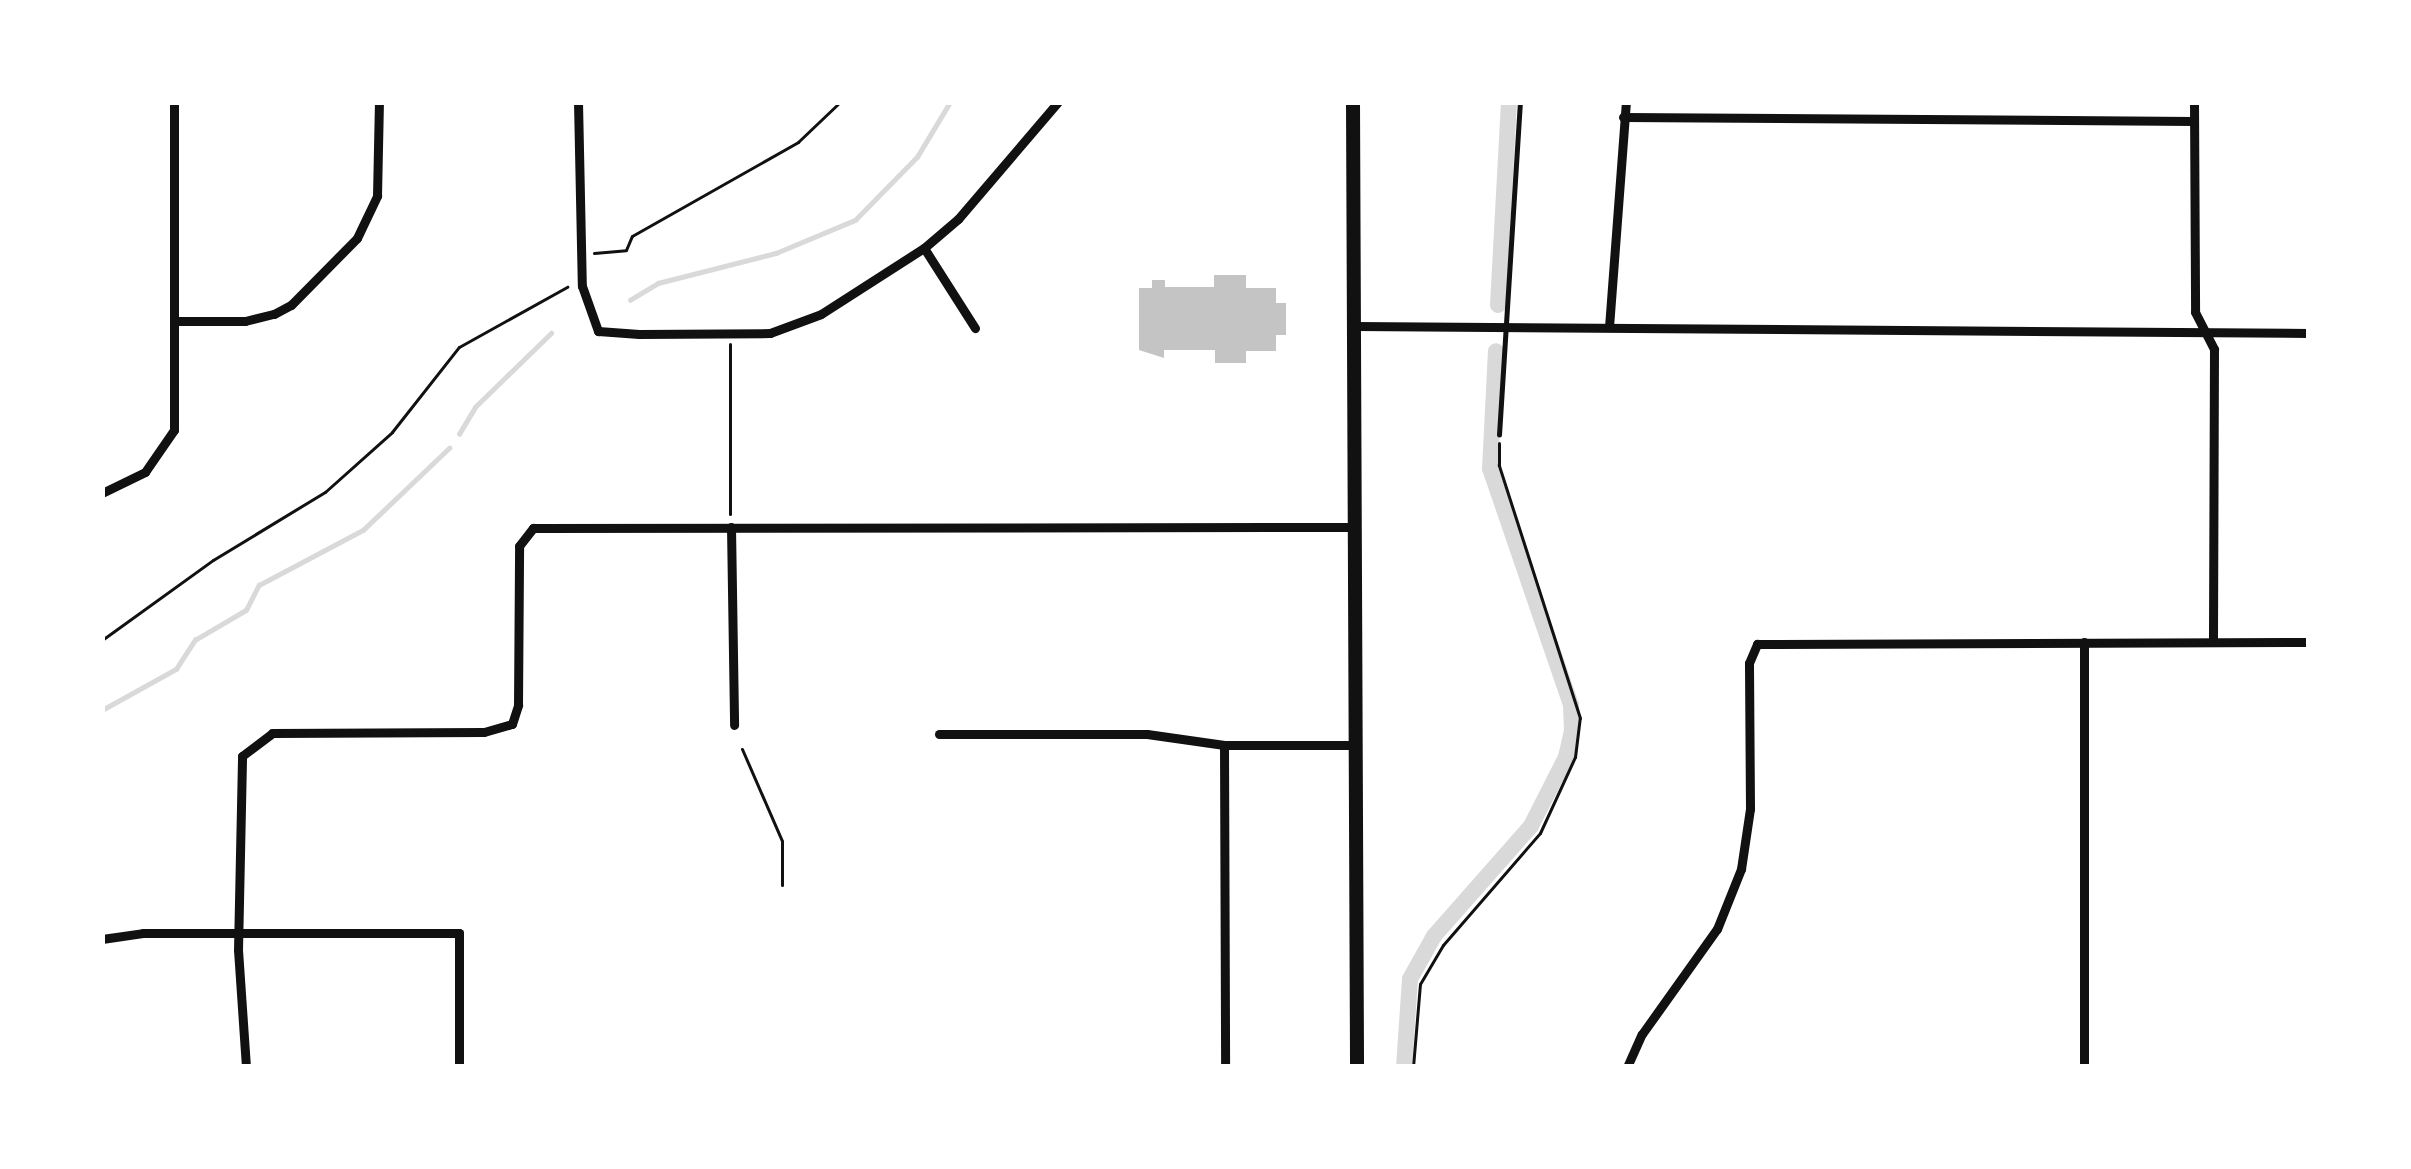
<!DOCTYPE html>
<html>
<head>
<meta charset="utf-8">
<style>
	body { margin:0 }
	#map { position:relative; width:2411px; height:1169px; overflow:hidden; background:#fff; font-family:Barlow,sans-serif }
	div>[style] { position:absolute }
	.stream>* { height:4.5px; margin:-2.25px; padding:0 2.25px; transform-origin:2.25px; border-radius:2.25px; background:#d9d9d9 }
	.canal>* { height:16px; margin:-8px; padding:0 8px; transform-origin:8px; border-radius:8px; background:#d9d9d9 }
	.building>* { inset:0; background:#c4c4c4 }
	.path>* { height:3px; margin:-1.5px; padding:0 1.5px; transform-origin:1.5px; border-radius:1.5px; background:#111 }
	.service>* { height:4.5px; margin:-2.25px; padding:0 2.25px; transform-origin:2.25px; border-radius:2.25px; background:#111 }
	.minor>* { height:9px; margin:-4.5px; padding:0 4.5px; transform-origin:4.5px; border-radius:4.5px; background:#111 }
	.secondary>* { height:14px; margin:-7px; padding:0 7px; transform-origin:7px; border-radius:7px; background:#111 }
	span { translate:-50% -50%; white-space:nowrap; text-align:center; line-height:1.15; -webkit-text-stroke:10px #fff; paint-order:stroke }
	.frame { position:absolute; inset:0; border:105px solid #fff; pointer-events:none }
</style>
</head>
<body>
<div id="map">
	<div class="stream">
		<div style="left:630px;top:300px;width:33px;rotate:-31deg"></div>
		<div style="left:658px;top:283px;width:122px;rotate:-14.3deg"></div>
		<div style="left:776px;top:253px;width:86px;rotate:-22.7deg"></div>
		<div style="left:855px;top:220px;width:88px;rotate:-45.5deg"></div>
		<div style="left:917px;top:157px;width:64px;rotate:-59deg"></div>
		<div style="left:459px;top:434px;width:31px;rotate:-59deg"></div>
		<div style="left:475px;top:407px;width:106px;rotate:-44.2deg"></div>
		<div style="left:102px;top:710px;width:85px;rotate:-29deg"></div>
		<div style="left:176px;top:669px;width:35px;rotate:-57deg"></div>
		<div style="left:195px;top:640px;width:59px;rotate:-30.5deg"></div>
		<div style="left:246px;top:610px;width:28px;rotate:-63deg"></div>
		<div style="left:259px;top:585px;width:118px;rotate:-27.9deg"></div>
		<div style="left:363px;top:530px;width:119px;rotate:-43.6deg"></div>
	</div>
	<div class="canal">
		<div style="left:1498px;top:305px;width:203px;rotate:-86.9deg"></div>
		<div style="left:1404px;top:1067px;width:88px;rotate:-86.1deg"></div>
		<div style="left:1410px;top:979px;width:49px;rotate:-60.8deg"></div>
		<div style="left:1434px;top:936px;width:147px;rotate:-48.6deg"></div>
		<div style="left:1531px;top:826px;width:77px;rotate:-63.1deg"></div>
		<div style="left:1566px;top:757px;width:26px;rotate:-77deg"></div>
		<div style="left:1572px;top:732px;width:27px;rotate:-92deg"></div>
		<div style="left:1571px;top:705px;width:250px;rotate:-108.9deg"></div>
		<div style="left:1490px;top:469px;width:118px;rotate:-87.1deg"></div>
	</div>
	<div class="building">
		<div style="clip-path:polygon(1214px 275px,1246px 275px,1246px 288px,1276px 288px,1276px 303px,1286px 303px,1286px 335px,1276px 335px,1276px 351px,1246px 351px,1246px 363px,1215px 363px,1215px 350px,1164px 350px,1164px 358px,1139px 350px,1139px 288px,1152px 288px,1152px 280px,1165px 280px,1165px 287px,1214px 287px)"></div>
	</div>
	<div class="path">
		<div style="left:594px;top:253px;width:32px;rotate:-5deg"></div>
		<div style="left:626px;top:250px;width:15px;rotate:-67deg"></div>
		<div style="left:632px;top:236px;width:191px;rotate:-29.5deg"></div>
		<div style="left:798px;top:142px;width:58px;rotate:-43.6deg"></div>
		<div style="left:730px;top:514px;width:170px;rotate:-90deg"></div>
		<div style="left:102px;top:640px;width:137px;rotate:-35.8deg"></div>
		<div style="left:213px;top:560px;width:131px;rotate:-31.3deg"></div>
		<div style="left:325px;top:492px;width:90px;rotate:-41.8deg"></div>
		<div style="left:392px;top:432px;width:108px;rotate:-51.8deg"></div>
		<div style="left:459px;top:347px;width:124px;rotate:-29.1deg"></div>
		<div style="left:742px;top:749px;width:100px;rotate:66.5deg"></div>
		<div style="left:782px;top:841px;width:44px;rotate:90deg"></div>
		<div style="left:1413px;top:1067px;width:83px;rotate:-85.2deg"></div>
		<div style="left:1420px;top:984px;width:45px;rotate:-59.5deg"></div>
		<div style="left:1443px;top:945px;width:148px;rotate:-49.1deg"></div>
		<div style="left:1540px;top:833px;width:84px;rotate:-65.3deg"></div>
		<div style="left:1575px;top:757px;width:39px;rotate:-83deg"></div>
		<div style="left:1580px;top:718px;width:266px;rotate:-107.8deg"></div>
		<div style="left:1499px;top:465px;width:22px;rotate:-90deg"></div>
	</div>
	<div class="service">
		<div style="left:1499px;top:435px;width:334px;rotate:-86.4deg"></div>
	</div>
	<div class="minor">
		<div style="left:578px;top:102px;width:184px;rotate:88.8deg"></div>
		<div style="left:582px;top:286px;width:48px;rotate:70.4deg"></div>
		<div style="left:598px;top:331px;width:41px;rotate:4.2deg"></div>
		<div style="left:639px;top:334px;width:131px;rotate:-0.4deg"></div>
		<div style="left:770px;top:333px;width:54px;rotate:-20.4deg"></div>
		<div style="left:821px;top:314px;width:122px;rotate:-32.7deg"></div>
		<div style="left:924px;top:248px;width:45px;rotate:-40.5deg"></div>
		<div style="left:958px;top:219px;width:154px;rotate:-49.5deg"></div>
		<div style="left:2194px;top:102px;width:210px;rotate:89.7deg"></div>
		<div style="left:2195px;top:312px;width:42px;rotate:62.8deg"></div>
		<div style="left:2214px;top:349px;width:293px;rotate:90.2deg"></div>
		<div style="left:1623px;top:117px;width:571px;rotate:0.4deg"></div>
		<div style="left:924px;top:248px;width:95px;rotate:57.5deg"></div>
		<div style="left:175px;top:321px;width:70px"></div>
		<div style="left:245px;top:321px;width:30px;rotate:-14deg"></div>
		<div style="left:274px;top:314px;width:19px;rotate:-28deg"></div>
		<div style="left:291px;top:305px;width:94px;rotate:-45.4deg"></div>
		<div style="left:357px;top:238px;width:47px;rotate:-64.5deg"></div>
		<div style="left:377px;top:196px;width:94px;rotate:-88.8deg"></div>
		<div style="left:1355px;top:326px;width:954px;rotate:0.42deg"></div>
		<div style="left:1609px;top:327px;width:226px;rotate:-85.7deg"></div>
		<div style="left:102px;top:493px;width:48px;rotate:-26deg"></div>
		<div style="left:145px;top:472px;width:51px;rotate:-55.4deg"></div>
		<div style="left:174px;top:430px;width:328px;rotate:-90deg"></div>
		<div style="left:731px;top:527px;width:198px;rotate:89.1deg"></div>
		<div style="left:2084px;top:642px;width:425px;rotate:90deg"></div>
		<div style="left:939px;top:734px;width:208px"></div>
		<div style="left:1147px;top:734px;width:78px;rotate:8.1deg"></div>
		<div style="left:1224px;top:745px;width:132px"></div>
		<div style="left:1224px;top:745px;width:322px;rotate:89.8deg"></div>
		<div style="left:102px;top:939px;width:41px;rotate:-8.3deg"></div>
		<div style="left:143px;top:933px;width:316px"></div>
		<div style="left:459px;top:933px;width:134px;rotate:90deg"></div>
		<div style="left:246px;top:1067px;width:117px;rotate:-93.9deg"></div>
		<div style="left:238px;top:950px;width:194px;rotate:-88.8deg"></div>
		<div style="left:242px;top:756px;width:38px;rotate:-37deg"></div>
		<div style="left:272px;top:733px;width:212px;rotate:-0.3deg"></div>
		<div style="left:484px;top:732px;width:29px;rotate:-16deg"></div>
		<div style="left:512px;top:724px;width:20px;rotate:-72deg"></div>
		<div style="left:518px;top:705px;width:159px;rotate:-89.6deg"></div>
		<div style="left:519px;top:546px;width:23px;rotate:-52deg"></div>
		<div style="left:533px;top:528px;width:823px;rotate:-0.07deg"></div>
		<div style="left:1627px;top:1067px;width:36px;rotate:-66deg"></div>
		<div style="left:1642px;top:1034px;width:129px;rotate:-54.5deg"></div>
		<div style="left:1717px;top:929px;width:65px;rotate:-68.2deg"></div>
		<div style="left:1741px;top:869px;width:61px;rotate:-81.5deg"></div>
		<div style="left:1750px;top:809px;width:146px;rotate:-90.4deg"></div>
		<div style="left:1749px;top:663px;width:21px;rotate:-67deg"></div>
		<div style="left:1757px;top:644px;width:552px;rotate:-0.21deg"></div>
	</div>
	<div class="secondary">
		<div style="left:1353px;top:102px;width:965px;rotate:89.76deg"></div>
	</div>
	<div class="frame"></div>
</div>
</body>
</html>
